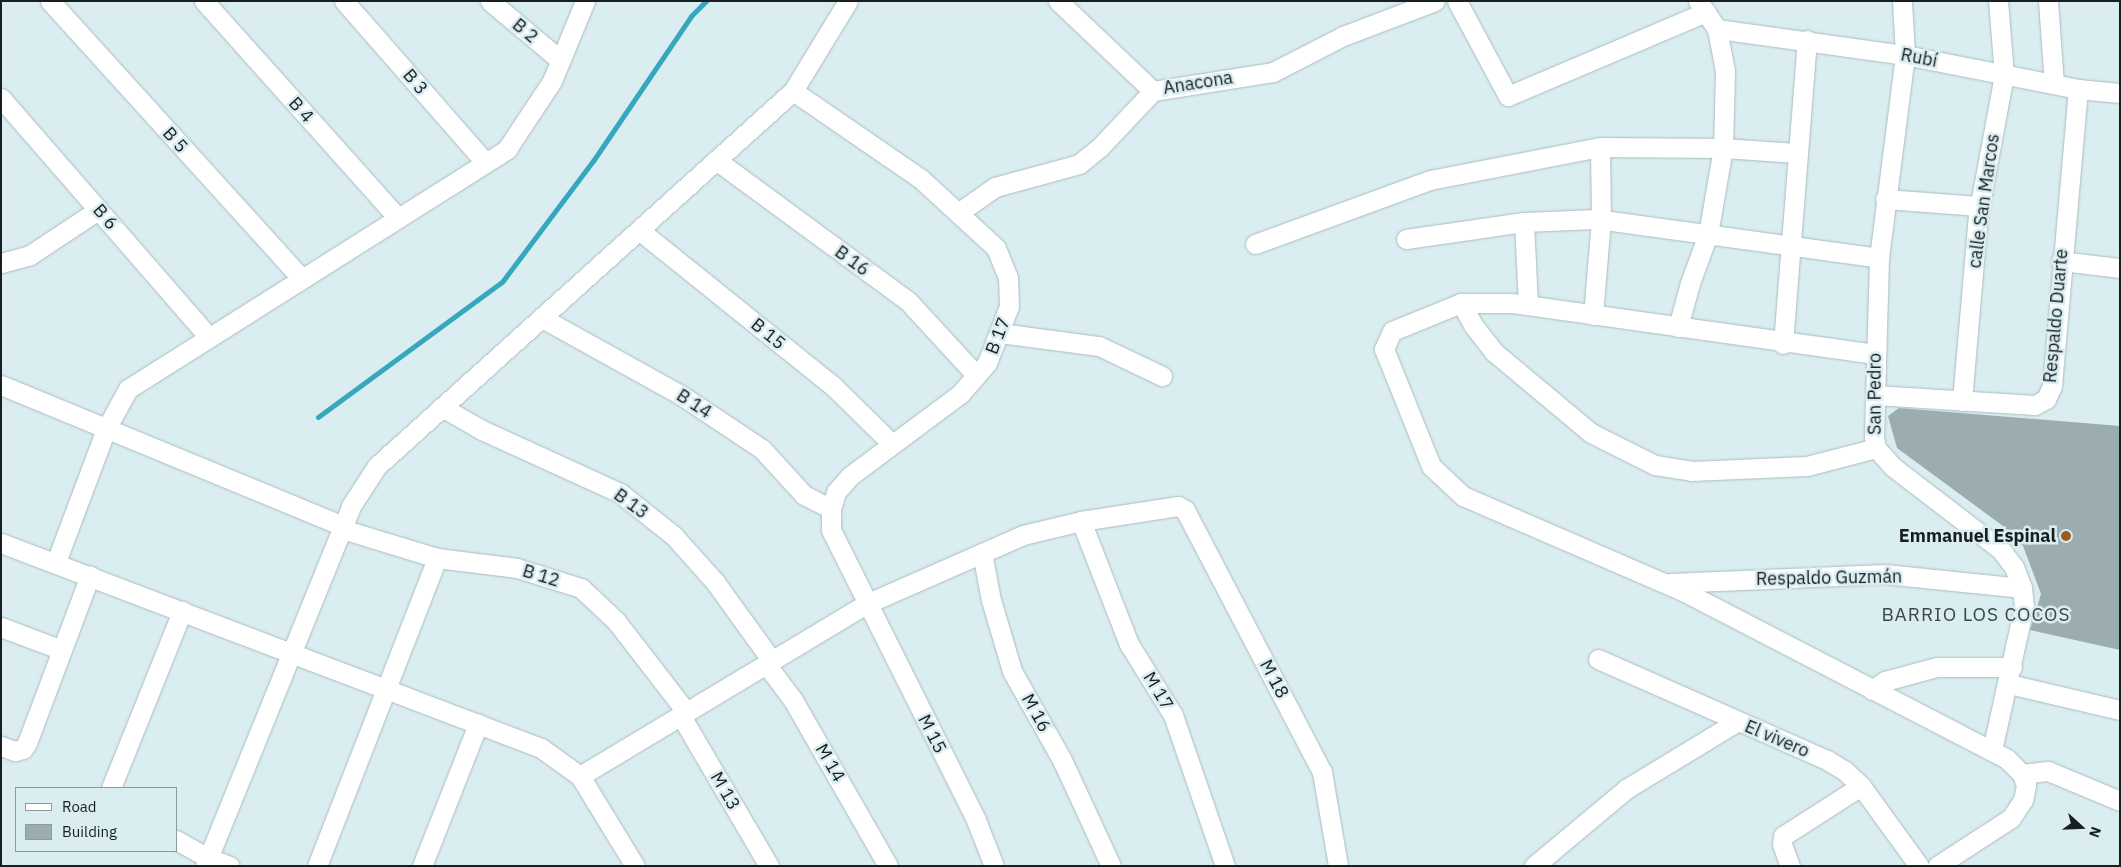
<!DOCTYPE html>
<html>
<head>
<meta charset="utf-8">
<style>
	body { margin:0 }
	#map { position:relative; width:2121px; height:867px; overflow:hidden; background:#daedf1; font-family:"IBM Plex Sans",sans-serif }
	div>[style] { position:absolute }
	.stream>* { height:5px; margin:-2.5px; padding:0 2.5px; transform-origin:2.5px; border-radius:2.5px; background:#37a7bd }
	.building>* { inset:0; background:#9badb1 }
	.roads { filter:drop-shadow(0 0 1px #aabcc0) drop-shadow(0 0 1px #aabcc0) }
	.minor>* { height:19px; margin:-9.5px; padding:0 9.5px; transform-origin:9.5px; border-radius:9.5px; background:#fff }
	.dots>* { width:14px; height:14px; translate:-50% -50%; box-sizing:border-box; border:2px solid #daedf1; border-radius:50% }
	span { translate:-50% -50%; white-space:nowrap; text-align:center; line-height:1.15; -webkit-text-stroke:5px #daedf1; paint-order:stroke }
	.street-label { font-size:18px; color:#181f21 }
	.poi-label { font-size:18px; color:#181f21; font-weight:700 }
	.right { translate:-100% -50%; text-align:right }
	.neighbourhood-label { font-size:19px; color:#38484c; letter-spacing:1px }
	.frame { position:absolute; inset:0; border:2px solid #181f21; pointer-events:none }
	.legend { position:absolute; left:15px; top:787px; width:162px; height:65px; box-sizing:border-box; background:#daedf1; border:1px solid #8c9b9e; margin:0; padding:6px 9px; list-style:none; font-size:15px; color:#181f21 }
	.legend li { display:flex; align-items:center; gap:10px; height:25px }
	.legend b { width:25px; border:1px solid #8c9b9e }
	.north { position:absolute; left:2056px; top:802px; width:50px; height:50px; -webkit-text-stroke:4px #daedf1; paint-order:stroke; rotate:110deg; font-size:14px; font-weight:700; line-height:20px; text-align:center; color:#181f21 }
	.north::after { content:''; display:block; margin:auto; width:18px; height:22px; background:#181f21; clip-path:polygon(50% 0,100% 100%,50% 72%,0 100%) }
</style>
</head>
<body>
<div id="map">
	<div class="stream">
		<div style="left:318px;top:417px;width:228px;rotate:-36.3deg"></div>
		<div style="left:502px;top:282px;width:151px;rotate:-53.1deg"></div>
		<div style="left:593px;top:161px;width:175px;rotate:-55.9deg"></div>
		<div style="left:691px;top:16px;width:21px;rotate:-45deg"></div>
	</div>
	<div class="building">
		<div style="clip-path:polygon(1899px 408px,2120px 426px,2120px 650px,2030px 630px,2041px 594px,2023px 546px,2003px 526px,1897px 448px,1888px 416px)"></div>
	</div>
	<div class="roads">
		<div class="minor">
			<div style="left:50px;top:1px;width:374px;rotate:47.8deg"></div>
			<div style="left:204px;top:1px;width:291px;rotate:48.2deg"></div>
			<div style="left:344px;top:1px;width:215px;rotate:48.8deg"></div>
			<div style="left:490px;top:1px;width:92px;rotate:40.1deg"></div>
			<div style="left:1058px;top:1px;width:131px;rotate:43.5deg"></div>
			<div style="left:1457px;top:1px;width:108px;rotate:61.8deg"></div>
			<div style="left:1508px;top:96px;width:215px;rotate:-23deg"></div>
			<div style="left:1902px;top:1px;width:54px;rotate:86.8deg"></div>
			<div style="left:1905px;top:55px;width:205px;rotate:97.3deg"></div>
			<div style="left:1879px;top:258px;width:179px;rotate:91.6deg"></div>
			<div style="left:1874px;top:437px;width:11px;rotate:80deg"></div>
			<div style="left:1876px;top:448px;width:25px;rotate:48deg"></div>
			<div style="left:1893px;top:467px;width:136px;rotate:37.5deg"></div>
			<div style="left:2001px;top:550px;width:21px;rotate:53deg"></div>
			<div style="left:2014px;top:567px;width:22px;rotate:69deg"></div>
			<div style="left:2022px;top:588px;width:18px;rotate:84deg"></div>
			<div style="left:2024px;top:606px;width:148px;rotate:102.5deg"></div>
			<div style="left:2048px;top:1px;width:83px;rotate:85.9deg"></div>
			<div style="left:1717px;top:29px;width:190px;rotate:7.9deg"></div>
			<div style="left:1905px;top:55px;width:176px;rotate:11.1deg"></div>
			<div style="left:2078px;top:89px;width:42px;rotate:5.4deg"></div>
			<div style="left:793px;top:91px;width:155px;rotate:34.5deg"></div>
			<div style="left:921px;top:179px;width:102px;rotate:42.6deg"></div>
			<div style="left:996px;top:248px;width:31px;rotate:68deg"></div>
			<div style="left:1008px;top:277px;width:29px;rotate:88deg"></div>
			<div style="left:1009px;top:306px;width:61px;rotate:111.1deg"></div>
			<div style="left:987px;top:363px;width:41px;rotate:131.1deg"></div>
			<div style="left:960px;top:394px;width:137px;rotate:143.3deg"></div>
			<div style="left:850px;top:476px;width:21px;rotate:131deg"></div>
			<div style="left:836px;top:492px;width:18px;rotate:106deg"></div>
			<div style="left:831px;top:509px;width:21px;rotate:90deg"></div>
			<div style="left:831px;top:530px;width:324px;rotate:63.4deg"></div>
			<div style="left:976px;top:820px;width:49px;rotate:68.6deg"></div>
			<div style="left:1px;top:98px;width:317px;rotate:49deg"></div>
			<div style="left:716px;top:160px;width:238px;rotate:36.3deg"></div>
			<div style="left:908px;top:301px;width:100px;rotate:47.4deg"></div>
			<div style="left:1885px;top:199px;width:94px;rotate:4.3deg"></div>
			<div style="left:958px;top:213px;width:45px;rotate:-35.1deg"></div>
			<div style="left:995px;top:187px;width:87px;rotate:-15.3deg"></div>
			<div style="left:1079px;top:164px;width:27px;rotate:-39deg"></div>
			<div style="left:1100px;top:147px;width:77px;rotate:-46.6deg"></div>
			<div style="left:1153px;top:91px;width:121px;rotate:-9deg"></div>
			<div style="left:1273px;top:72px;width:79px;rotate:-27.2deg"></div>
			<div style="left:1343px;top:36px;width:98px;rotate:-20.8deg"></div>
			<div style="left:1524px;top:222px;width:83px;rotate:87.2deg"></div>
			<div style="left:639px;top:230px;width:249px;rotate:38.8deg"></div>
			<div style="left:833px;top:386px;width:83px;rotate:44.5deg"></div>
			<div style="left:1406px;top:239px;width:119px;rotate:-8.2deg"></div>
			<div style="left:1524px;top:222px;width:72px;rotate:-2.4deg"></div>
			<div style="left:1596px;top:219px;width:286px;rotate:7.8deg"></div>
			<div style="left:1255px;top:244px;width:186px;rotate:-20.1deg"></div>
			<div style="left:1430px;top:180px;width:173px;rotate:-11deg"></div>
			<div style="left:1600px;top:147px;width:123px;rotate:0.5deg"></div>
			<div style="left:1723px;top:148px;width:74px;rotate:3.9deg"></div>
			<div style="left:2061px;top:261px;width:59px;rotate:6.8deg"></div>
			<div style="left:1px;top:263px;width:30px;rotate:-15deg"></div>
			<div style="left:30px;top:255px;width:82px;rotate:-33.5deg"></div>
			<div style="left:1461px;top:303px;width:25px;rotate:61deg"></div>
			<div style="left:1473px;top:325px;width:34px;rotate:52deg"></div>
			<div style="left:1494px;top:352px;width:126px;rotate:39.9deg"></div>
			<div style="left:1591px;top:433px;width:72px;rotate:26.6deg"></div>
			<div style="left:1655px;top:465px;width:36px;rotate:9deg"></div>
			<div style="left:1691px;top:471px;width:116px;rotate:-2.5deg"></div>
			<div style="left:1807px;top:466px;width:71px;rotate:-14.6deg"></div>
			<div style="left:1593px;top:315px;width:95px;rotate:-85.2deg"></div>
			<div style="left:1601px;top:220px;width:73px;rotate:-90.8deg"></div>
			<div style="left:542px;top:318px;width:159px;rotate:29deg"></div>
			<div style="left:681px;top:395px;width:97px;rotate:33.7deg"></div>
			<div style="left:762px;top:449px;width:62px;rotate:47.6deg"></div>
			<div style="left:804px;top:495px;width:30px;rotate:27deg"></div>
			<div style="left:1678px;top:327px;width:46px;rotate:-74.7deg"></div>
			<div style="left:1690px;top:283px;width:52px;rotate:-69.8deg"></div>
			<div style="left:1708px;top:234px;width:87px;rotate:-80.1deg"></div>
			<div style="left:1723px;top:148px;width:77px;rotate:-88.5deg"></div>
			<div style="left:1725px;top:71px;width:43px;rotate:-100.8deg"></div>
			<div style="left:1717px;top:29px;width:34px;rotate:-124deg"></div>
			<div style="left:1000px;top:333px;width:100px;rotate:7.5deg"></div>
			<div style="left:1099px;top:346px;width:70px;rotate:25.5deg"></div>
			<div style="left:1783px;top:344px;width:305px;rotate:-85.5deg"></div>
			<div style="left:1875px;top:354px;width:369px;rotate:-172deg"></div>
			<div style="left:1510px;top:303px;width:49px;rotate:180deg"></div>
			<div style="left:1461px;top:303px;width:74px;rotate:157.9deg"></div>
			<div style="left:1392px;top:331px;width:20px;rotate:114deg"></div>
			<div style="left:1384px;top:349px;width:126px;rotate:68.1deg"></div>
			<div style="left:1431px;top:466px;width:44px;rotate:43.2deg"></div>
			<div style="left:1463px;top:496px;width:242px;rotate:23.4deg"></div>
			<div style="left:1685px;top:592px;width:363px;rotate:27.4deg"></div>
			<div style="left:2007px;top:759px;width:21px;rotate:45deg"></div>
			<div style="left:2022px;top:774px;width:12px;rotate:70deg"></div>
			<div style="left:2026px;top:785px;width:15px;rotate:101deg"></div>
			<div style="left:2023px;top:800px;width:22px;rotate:124deg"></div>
			<div style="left:2011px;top:818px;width:88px;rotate:147deg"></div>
			<div style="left:1px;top:385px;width:370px;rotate:22.4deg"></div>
			<div style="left:1875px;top:395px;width:160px;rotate:3.6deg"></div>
			<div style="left:2035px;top:405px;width:13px;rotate:-29deg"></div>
			<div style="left:2046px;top:399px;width:14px;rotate:-65deg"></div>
			<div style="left:2052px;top:386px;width:298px;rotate:-85deg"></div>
			<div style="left:1962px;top:401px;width:187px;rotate:-85.1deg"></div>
			<div style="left:1978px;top:215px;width:142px;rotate:-79.5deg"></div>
			<div style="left:2004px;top:75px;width:74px;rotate:-94.6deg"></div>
			<div style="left:442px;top:407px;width:46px;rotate:29.9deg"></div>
			<div style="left:482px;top:430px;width:152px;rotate:24.5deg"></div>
			<div style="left:620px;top:493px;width:69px;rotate:38.5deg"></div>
			<div style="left:674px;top:536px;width:62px;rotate:48.3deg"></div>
			<div style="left:715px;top:582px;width:97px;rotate:54.2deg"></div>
			<div style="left:1081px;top:521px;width:132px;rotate:68.7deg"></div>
			<div style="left:1129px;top:644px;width:84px;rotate:58.2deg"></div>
			<div style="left:1173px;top:715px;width:160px;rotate:71deg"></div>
			<div style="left:342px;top:529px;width:99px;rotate:17deg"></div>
			<div style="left:437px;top:558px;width:81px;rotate:7.1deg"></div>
			<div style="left:517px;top:568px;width:67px;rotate:17.4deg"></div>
			<div style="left:581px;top:588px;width:48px;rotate:43.3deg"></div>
			<div style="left:616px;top:621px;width:116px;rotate:52.3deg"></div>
			<div style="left:1px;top:543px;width:578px;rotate:20.79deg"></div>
			<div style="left:541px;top:748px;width:48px;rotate:35.7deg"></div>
			<div style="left:580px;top:776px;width:105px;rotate:58.6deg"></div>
			<div style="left:982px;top:553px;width:48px;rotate:79.2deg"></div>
			<div style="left:991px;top:600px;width:74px;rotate:73.5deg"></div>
			<div style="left:1012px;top:671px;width:104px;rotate:60.7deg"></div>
			<div style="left:1063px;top:762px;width:115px;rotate:65.2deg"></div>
			<div style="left:56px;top:562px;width:142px;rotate:-69.4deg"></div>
			<div style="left:106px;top:429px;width:46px;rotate:-61.2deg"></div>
			<div style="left:128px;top:389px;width:449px;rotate:-32.3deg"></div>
			<div style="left:507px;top:149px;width:82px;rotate:-56.5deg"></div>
			<div style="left:552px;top:81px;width:87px;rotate:-67.6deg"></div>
			<div style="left:1670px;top:583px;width:215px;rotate:-2.4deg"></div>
			<div style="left:1885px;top:574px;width:138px;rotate:5.8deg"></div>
			<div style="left:1px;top:627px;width:65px;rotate:20.7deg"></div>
			<div style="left:1598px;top:659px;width:250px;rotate:23.8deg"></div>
			<div style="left:1827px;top:760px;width:21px;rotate:31deg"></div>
			<div style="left:1845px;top:771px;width:22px;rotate:43deg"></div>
			<div style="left:1861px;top:786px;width:99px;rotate:54.1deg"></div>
			<div style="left:766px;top:664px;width:45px;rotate:53.1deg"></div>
			<div style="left:793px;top:700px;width:191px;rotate:60.2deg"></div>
			<div style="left:2009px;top:684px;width:114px;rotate:13.2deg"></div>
			<div style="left:1872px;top:690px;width:16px;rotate:-35deg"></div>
			<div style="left:1885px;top:681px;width:54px;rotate:-15.1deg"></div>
			<div style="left:1937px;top:667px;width:75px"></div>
			<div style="left:681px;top:716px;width:174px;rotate:59.6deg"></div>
			<div style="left:1px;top:746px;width:15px;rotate:20deg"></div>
			<div style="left:15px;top:751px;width:8px;rotate:-14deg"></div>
			<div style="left:23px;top:749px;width:7px;rotate:-56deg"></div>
			<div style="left:27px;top:743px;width:179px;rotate:-69.4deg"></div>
			<div style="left:2022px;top:774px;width:26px;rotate:-7deg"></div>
			<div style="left:2048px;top:771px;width:78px;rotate:22.6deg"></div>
			<div style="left:580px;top:776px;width:334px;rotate:-31deg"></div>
			<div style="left:866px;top:604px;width:171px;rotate:-23.7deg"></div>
			<div style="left:1023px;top:535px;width:60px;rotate:-13.6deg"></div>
			<div style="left:1081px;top:521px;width:98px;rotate:-8.8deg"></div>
			<div style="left:1178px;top:506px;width:8px;rotate:30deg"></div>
			<div style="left:1185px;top:510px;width:296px;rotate:62.4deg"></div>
			<div style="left:1322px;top:772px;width:95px;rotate:80.3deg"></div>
			<div style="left:111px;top:788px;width:191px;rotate:-68.1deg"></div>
			<div style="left:176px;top:840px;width:37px;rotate:29deg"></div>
			<div style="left:208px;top:858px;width:23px;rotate:20deg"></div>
			<div style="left:205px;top:866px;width:388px;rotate:-67.9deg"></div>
			<div style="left:351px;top:506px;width:48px;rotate:-57deg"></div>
			<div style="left:377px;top:466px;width:560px;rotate:-42.03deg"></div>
			<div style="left:793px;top:91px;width:105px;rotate:-58.6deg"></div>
			<div style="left:317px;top:866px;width:331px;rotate:-68.7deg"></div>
			<div style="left:422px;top:866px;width:153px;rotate:-68.5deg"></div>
			<div style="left:1534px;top:866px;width:120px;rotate:-39.9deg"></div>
			<div style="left:1626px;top:789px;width:129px;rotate:-31.3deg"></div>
			<div style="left:1790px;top:866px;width:23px;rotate:-110deg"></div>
			<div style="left:1782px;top:844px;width:8px;rotate:-83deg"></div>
			<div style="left:1783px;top:836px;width:93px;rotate:-32.7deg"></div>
		</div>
	</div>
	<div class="dots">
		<div style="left:2066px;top:536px;background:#985d1d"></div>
	</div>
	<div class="street-label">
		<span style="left:525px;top:31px;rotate:40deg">B 2</span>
		<span style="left:1919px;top:58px;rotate:11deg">Rubí</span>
		<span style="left:415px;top:82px;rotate:49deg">B 3</span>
		<span style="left:1198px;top:83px;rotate:-9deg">Anacona</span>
		<span style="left:301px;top:110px;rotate:48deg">B 4</span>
		<span style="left:175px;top:140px;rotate:48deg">B 5</span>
		<span style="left:1984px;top:201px;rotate:-82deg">calle San Marcos</span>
		<span style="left:105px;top:217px;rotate:49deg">B 6</span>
		<span style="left:852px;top:261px;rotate:36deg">B 16</span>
		<span style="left:2056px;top:316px;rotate:-85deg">Respaldo Duarte</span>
		<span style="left:768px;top:334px;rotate:39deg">B 15</span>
		<span style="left:998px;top:336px;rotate:-69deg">B 17</span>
		<span style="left:1875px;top:394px;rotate:-90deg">San Pedro</span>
		<span style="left:694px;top:404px;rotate:33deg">B 14</span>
		<span style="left:631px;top:504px;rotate:36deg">B 13</span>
		<span style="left:541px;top:576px;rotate:17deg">B 12</span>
		<span style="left:1829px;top:578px;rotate:-1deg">Respaldo Guzmán</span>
		<span style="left:1274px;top:679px;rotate:62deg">M 18</span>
		<span style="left:1158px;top:691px;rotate:59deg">M 17</span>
		<span style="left:1036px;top:713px;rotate:61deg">M 16</span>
		<span style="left:932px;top:734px;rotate:63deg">M 15</span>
		<span style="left:1777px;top:739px;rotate:23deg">El vivero</span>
		<span style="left:830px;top:763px;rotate:60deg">M 14</span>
		<span style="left:725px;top:791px;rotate:60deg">M 13</span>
	</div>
	<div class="poi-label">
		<span class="right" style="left:2056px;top:536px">Emmanuel Espinal</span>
	</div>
	<div class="neighbourhood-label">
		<span style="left:1976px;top:615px">BARRIO LOS COCOS</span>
	</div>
	<div class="frame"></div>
	<ul class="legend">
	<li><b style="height:6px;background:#fff"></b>Road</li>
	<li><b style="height:14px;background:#9badb1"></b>Building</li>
	</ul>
	<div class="north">N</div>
</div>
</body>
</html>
